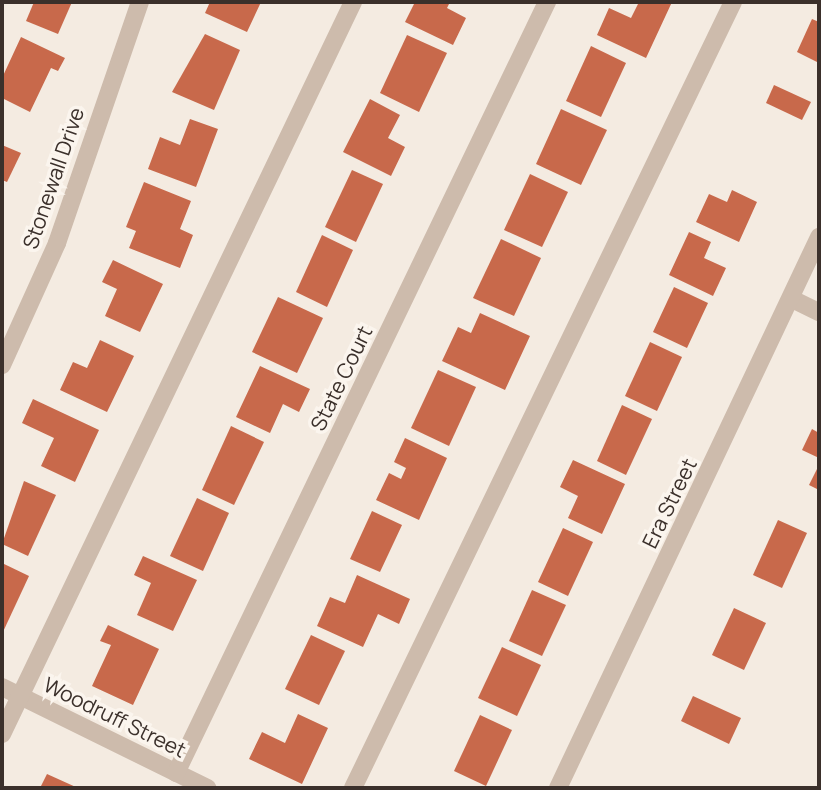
<!DOCTYPE html>
<html>
<head>
<meta charset="utf-8">
<style>
	body { margin:0 }
	#map { position:relative; width:821px; height:790px; overflow:hidden; background:#f4ebe1; font-family:Manrope,sans-serif }
	div>[style] { position:absolute }
	.building>* { inset:0; background:#c8694b }
	.minor>* { height:18px; margin:-9px; padding:0 9px; transform-origin:9px; border-radius:9px; background:#cdbbac }
	span { translate:-50% -50%; white-space:nowrap; text-align:center; line-height:1.15; -webkit-text-stroke:7px #fbf5ee; paint-order:stroke }
	.street-label { font-size:21px; color:#3b302b }
	.frame { position:absolute; inset:0; border:4px solid #3b302b; pointer-events:none }
</style>
</head>
<body>
<div id="map">
	<div class="building">
		<div style="clip-path:polygon(34px 2px,72px 2px,58px 34px,26px 21px)"></div>
		<div style="clip-path:polygon(210px 2px,261px 2px,247px 32px,205px 13px)"></div>
		<div style="clip-path:polygon(415px 2px,450px 2px,447px 8px,466px 18px,453px 45px,405px 22px)"></div>
		<div style="clip-path:polygon(639px 2px,672px 2px,646px 58px,597px 35px,609px 8px,631px 18px)"></div>
		<div style="clip-path:polygon(812px 19px,819px 22px,819px 63px,797px 52px)"></div>
		<div style="clip-path:polygon(205px 34px,240px 50px,214px 110px,172px 92px)"></div>
		<div style="clip-path:polygon(407px 35px,447px 53px,419px 112px,380px 93px)"></div>
		<div style="clip-path:polygon(21px 37px,65px 58px,58px 71px,51px 68px,30px 112px,2px 98px,2px 78px)"></div>
		<div style="clip-path:polygon(591px 46px,626px 63px,601px 117px,566px 101px)"></div>
		<div style="clip-path:polygon(774px 85px,811px 102px,802px 120px,766px 103px)"></div>
		<div style="clip-path:polygon(370px 99px,400px 115px,388px 138px,405px 147px,391px 176px,343px 152px)"></div>
		<div style="clip-path:polygon(561px 109px,607px 130px,581px 185px,536px 164px)"></div>
		<div style="clip-path:polygon(190px 119px,218px 129px,196px 187px,148px 169px,160px 137px,180px 145px)"></div>
		<div style="clip-path:polygon(2px 145px,21px 153px,7px 182px,2px 180px)"></div>
		<div style="clip-path:polygon(352px 170px,383px 184px,356px 242px,325px 227px)"></div>
		<div style="clip-path:polygon(530px 174px,568px 192px,542px 247px,504px 230px)"></div>
		<div style="clip-path:polygon(144px 182px,191px 201px,180px 229px,193px 235px,180px 268px,129px 248px,136px 231px,126px 227px)"></div>
		<div style="clip-path:polygon(732px 190px,757px 202px,739px 242px,696px 222px,709px 194px,727px 202px)"></div>
		<div style="clip-path:polygon(689px 232px,711px 242px,704px 258px,726px 268px,713px 296px,669px 275px)"></div>
		<div style="clip-path:polygon(322px 235px,353px 250px,327px 307px,296px 292px)"></div>
		<div style="clip-path:polygon(501px 239px,541px 258px,514px 316px,473px 298px)"></div>
		<div style="clip-path:polygon(113px 260px,163px 284px,140px 332px,105px 316px,117px 289px,102px 282px)"></div>
		<div style="clip-path:polygon(674px 287px,708px 303px,687px 348px,653px 332px)"></div>
		<div style="clip-path:polygon(278px 297px,323px 318px,297px 373px,252px 352px)"></div>
		<div style="clip-path:polygon(480px 313px,530px 336px,505px 390px,442px 361px,458px 327px,471px 333px)"></div>
		<div style="clip-path:polygon(100px 340px,134px 356px,107px 412px,60px 390px,73px 362px,87px 368px)"></div>
		<div style="clip-path:polygon(650px 342px,682px 357px,657px 411px,625px 396px)"></div>
		<div style="clip-path:polygon(260px 366px,310px 389px,299px 412px,283px 404px,270px 433px,236px 417px)"></div>
		<div style="clip-path:polygon(438px 370px,476px 387px,449px 446px,411px 428px)"></div>
		<div style="clip-path:polygon(33px 399px,99px 430px,75px 482px,41px 466px,54px 438px,22px 423px)"></div>
		<div style="clip-path:polygon(622px 405px,652px 419px,626px 475px,597px 461px)"></div>
		<div style="clip-path:polygon(231px 426px,264px 442px,234px 505px,202px 490px)"></div>
		<div style="clip-path:polygon(812px 429px,819px 433px,819px 458px,802px 450px)"></div>
		<div style="clip-path:polygon(405px 438px,447px 458px,419px 520px,376px 500px,389px 473px,401px 479px,406px 468px,394px 462px)"></div>
		<div style="clip-path:polygon(573px 460px,625px 484px,602px 534px,568px 518px,578px 496px,560px 487px)"></div>
		<div style="clip-path:polygon(819px 465px,819px 490px,809px 485px)"></div>
		<div style="clip-path:polygon(24px 481px,56px 495px,28px 556px,2px 544px)"></div>
		<div style="clip-path:polygon(197px 498px,229px 513px,203px 571px,170px 556px)"></div>
		<div style="clip-path:polygon(372px 511px,402px 525px,380px 572px,350px 559px)"></div>
		<div style="clip-path:polygon(778px 520px,807px 533px,782px 588px,753px 575px)"></div>
		<div style="clip-path:polygon(563px 528px,593px 542px,568px 596px,538px 582px)"></div>
		<div style="clip-path:polygon(143px 556px,197px 580px,173px 631px,137px 615px,151px 583px,134px 575px)"></div>
		<div style="clip-path:polygon(2px 563px,29px 576px,2px 634px)"></div>
		<div style="clip-path:polygon(357px 575px,410px 599px,399px 624px,378px 614px,363px 647px,317px 626px,330px 597px,345px 603px)"></div>
		<div style="clip-path:polygon(532px 590px,566px 605px,542px 656px,509px 641px)"></div>
		<div style="clip-path:polygon(734px 608px,766px 623px,744px 670px,712px 655px)"></div>
		<div style="clip-path:polygon(108px 625px,159px 649px,133px 705px,92px 686px,111px 645px,100px 641px)"></div>
		<div style="clip-path:polygon(311px 635px,345px 651px,319px 705px,285px 689px)"></div>
		<div style="clip-path:polygon(502px 647px,541px 665px,517px 716px,478px 698px)"></div>
		<div style="clip-path:polygon(693px 696px,741px 718px,729px 744px,681px 721px)"></div>
		<div style="clip-path:polygon(298px 714px,328px 728px,302px 784px,249px 759px,262px 732px,285px 743px)"></div>
		<div style="clip-path:polygon(480px 715px,512px 730px,486px 786px,454px 771px)"></div>
		<div style="clip-path:polygon(47px 774px,78px 788px,40px 788px)"></div>
	</div>
	<div class="minor">
		<div style="left:792px;top:299px;width:30px;rotate:26deg"></div>
		<div style="left:2px;top:365px;width:134px;rotate:-65.7deg"></div>
		<div style="left:57px;top:243px;width:255px;rotate:-71deg"></div>
		<div style="left:2px;top:687px;width:229px;rotate:26.2deg"></div>
		<div style="left:2px;top:734px;width:812px;rotate:-64.38deg"></div>
		<div style="left:176px;top:773px;width:856px;rotate:-64.3deg"></div>
		<div style="left:353px;top:788px;width:873px;rotate:-64.2deg"></div>
		<div style="left:558px;top:788px;width:610px;rotate:-64.65deg"></div>
	</div>
	<div class="street-label">
		<span style="left:53px;top:178px;rotate:-71deg">Stonewall Drive</span>
		<span style="left:341px;top:378px;rotate:-64deg">State Court</span>
		<span style="left:669px;top:503px;rotate:-64deg">Era Street</span>
		<span style="left:115px;top:717px;rotate:26deg">Woodruff Street</span>
	</div>
	<div class="frame"></div>
</div>
</body>
</html>
